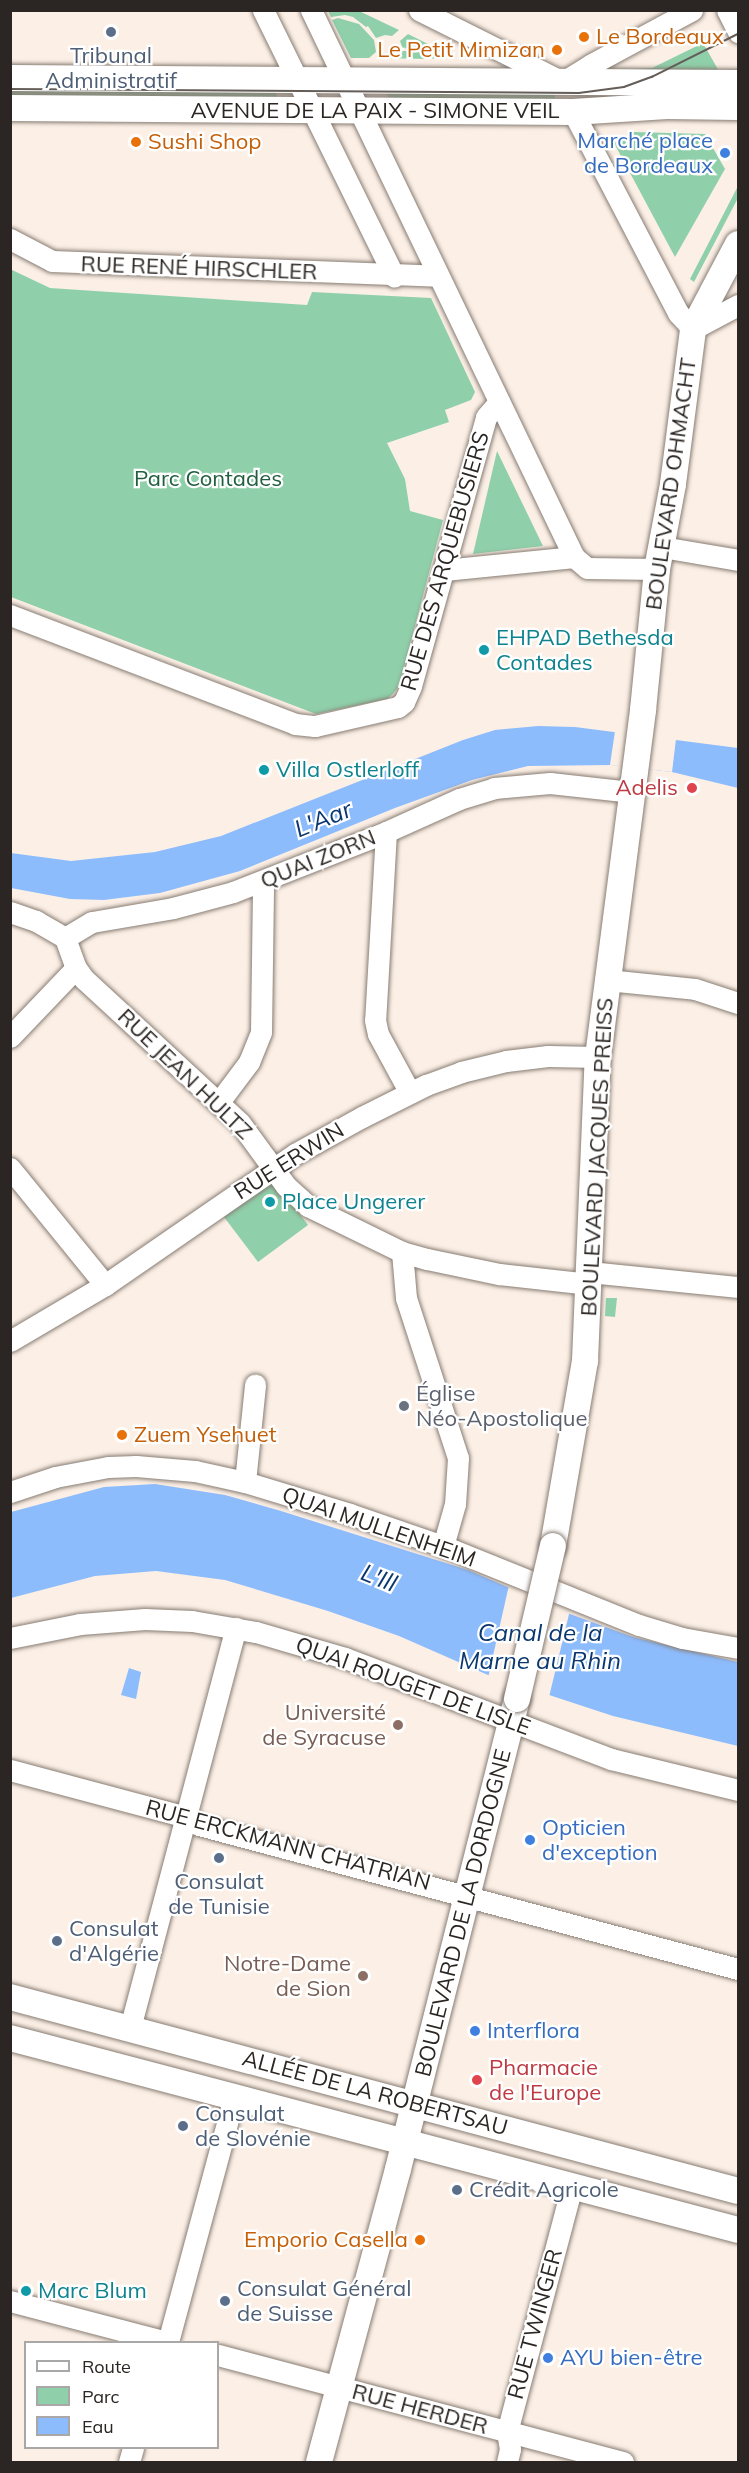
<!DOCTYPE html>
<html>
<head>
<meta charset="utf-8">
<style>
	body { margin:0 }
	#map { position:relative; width:749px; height:2473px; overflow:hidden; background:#fcf0e6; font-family:Mulish,sans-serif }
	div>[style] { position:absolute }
	.green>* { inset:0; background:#8fd0aa }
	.water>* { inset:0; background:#8dbcfd }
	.pier>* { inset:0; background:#fcf0e6 }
	.roads { filter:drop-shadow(0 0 2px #877c73) drop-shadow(0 0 2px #877c73) }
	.minor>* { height:21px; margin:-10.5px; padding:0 10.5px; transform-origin:10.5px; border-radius:10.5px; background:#fff }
	.major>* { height:26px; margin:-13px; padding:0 13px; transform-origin:13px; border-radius:13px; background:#fff }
	.tram>* { height:1.5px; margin:-0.75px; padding:0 0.75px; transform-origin:0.75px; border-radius:0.75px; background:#645d58 }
	.bridges { filter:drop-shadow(0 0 2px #877c73) drop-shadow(0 0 2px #877c73) }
	.major-bridge>* { height:26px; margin:-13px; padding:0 13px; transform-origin:13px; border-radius:13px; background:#fff }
	.dots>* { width:16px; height:16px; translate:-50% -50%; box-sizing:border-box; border:3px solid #fff; border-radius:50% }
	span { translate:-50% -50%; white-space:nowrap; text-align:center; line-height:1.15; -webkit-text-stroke:4.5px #fff; paint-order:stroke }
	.food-label { font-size:22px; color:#c56008 }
	.left { translate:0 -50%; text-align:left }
	.right { translate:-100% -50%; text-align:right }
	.service-label { font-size:22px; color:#4e5e75 }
	.street-label { font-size:22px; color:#2b2623 }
	.shop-label { font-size:22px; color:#366cbe }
	.park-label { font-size:22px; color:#225f40 }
	.culture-label { font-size:22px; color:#0d838f }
	.health-label { font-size:22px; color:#be3a42 }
	.worship-label { font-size:22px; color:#5b616d }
	.education-label { font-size:22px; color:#785e54 }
	.water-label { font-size:24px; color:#0a376f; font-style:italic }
	.frame { position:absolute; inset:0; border:12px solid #2b2623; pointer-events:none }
	.legend { position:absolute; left:24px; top:2341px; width:195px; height:108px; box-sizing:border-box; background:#fff; border:2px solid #aaa8a7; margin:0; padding:8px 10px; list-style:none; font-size:18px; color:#2b2623 }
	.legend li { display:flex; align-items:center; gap:12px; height:30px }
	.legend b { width:30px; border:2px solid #aaa8a7 }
</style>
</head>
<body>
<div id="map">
	<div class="green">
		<div style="clip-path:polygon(328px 11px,359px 11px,399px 30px,392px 36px,385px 35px,376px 38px,368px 26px,366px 27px,353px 17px,345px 15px,331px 17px)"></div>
		<div style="clip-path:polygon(338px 18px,359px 24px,374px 40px,376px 52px,369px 58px,351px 58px,332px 20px)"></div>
		<div style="clip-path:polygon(408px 34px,440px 50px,433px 59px,424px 50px,414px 46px,403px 49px,400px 41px)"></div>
		<div style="clip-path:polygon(703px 43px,720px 73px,594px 71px,652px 68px)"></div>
		<div style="clip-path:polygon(394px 51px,417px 51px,429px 59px,381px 58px)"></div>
		<div style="clip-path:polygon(11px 86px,274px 88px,279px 101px,11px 98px)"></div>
		<div style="clip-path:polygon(384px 89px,555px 91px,555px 104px,391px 102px)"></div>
		<div style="clip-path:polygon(634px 132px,705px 134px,725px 169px,675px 257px,614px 143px)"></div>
		<div style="clip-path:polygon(738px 186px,738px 198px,694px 282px,690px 279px)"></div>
		<div style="clip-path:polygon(10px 269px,50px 288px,307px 305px,312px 292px,431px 298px,475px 392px,471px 400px,445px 410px,449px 422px,387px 443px,405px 479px,410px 511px,443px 520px,399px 686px,393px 694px,387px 699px,316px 714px,11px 597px)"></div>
		<div style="clip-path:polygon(497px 451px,543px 546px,473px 554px)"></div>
		<div style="clip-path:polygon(274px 1180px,308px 1225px,258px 1262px,224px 1217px)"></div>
		<div style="clip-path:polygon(606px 1298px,617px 1298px,615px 1317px,605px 1316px)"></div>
	</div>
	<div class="water">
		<div style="clip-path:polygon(538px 726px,575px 727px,738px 748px,738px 788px,672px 772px,611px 765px,528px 766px,472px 780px,395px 808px,240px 871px,160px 893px,104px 900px,70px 899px,11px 888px,11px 853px,71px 861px,155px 852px,221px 836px,463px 740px,495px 730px)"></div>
		<div style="clip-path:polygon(155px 1484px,225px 1495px,281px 1511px,468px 1570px,570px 1614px,633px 1637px,738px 1662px,738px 1746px,613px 1716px,488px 1675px,399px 1636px,328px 1611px,225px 1580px,156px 1571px,95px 1576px,11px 1598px,11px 1512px,104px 1487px)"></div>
		<div style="clip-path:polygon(129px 1668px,141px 1672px,136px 1699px,121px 1695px)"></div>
	</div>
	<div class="pier">
		<div style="clip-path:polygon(615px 731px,676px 739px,672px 772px,610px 765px)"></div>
		<div style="clip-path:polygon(509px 1585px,570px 1610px,549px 1697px,488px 1678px)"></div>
	</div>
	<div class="roads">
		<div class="minor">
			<div style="left:263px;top:10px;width:297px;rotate:63.8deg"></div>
			<div style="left:311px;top:10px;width:607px;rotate:64.32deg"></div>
			<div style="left:574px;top:557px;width:17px;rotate:40deg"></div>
			<div style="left:587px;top:568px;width:70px;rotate:0.8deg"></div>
			<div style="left:419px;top:10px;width:161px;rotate:26.6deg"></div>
			<div style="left:563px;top:82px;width:32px;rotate:-32deg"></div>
			<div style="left:590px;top:65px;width:116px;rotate:-28.3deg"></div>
			<div style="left:727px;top:10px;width:25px;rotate:63deg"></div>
			<div style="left:573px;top:112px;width:227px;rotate:62.4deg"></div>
			<div style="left:678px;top:313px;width:22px;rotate:47deg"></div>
			<div style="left:693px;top:329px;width:51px;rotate:-28.1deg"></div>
			<div style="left:10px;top:239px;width:47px;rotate:27.6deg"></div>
			<div style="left:52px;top:261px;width:386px;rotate:2.2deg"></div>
			<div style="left:662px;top:547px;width:77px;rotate:9.7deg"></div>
			<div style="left:444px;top:570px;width:131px;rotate:-5.7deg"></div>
			<div style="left:10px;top:615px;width:305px;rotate:20.9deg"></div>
			<div style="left:295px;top:724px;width:20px;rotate:6deg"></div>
			<div style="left:315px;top:726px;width:85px;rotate:-12.9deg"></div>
			<div style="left:398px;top:707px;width:8px;rotate:-40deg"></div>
			<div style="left:404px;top:702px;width:17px;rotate:-66deg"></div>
			<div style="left:411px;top:686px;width:279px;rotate:-74.4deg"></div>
			<div style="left:486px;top:417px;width:20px;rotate:-49deg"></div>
			<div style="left:386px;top:832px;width:188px;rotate:93.3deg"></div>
			<div style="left:375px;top:1020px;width:14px;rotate:78deg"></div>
			<div style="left:378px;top:1034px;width:67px;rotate:61.5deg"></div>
			<div style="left:10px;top:912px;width:28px;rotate:19deg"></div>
			<div style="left:36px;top:921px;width:34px;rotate:30deg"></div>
			<div style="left:65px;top:938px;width:32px;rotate:70deg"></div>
			<div style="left:76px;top:968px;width:14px;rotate:54deg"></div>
			<div style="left:84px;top:979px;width:212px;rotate:42.7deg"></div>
			<div style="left:240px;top:1123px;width:78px;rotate:53.9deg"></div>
			<div style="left:286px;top:1186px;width:30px;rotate:42deg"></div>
			<div style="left:308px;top:1206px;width:105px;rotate:26.1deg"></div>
			<div style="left:402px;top:1252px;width:26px;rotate:16deg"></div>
			<div style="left:427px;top:1259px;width:74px;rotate:11.8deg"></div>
			<div style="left:499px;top:1274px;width:91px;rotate:6.3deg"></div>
			<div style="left:65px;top:938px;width:31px;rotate:-31deg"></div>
			<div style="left:92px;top:922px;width:82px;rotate:-9.8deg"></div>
			<div style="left:173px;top:908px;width:62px;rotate:-14.9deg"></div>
			<div style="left:233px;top:892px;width:164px;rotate:-21.4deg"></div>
			<div style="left:386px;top:832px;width:80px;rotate:-24.3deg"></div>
			<div style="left:459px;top:799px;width:37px;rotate:-17deg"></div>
			<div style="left:494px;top:788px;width:56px;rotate:-5.1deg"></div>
			<div style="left:550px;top:783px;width:81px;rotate:6.3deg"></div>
			<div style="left:607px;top:980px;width:88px;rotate:5.8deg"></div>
			<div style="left:695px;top:989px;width:45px;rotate:18deg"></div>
			<div style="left:10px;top:1037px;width:95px;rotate:-46.3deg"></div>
			<div style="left:219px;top:1102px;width:50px;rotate:-53.1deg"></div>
			<div style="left:249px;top:1062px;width:32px;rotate:-68deg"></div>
			<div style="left:261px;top:1032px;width:150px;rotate:-89.2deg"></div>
			<div style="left:10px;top:1168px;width:151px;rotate:50.9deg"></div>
			<div style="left:402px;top:1252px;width:46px;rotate:85deg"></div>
			<div style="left:406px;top:1298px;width:168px;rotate:72deg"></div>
			<div style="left:458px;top:1458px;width:46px;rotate:93.7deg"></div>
			<div style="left:455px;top:1504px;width:44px;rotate:105.9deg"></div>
			<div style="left:590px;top:1272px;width:149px;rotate:5.8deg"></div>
			<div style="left:10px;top:1341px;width:110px;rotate:-30.5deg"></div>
			<div style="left:105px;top:1285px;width:231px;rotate:-34.6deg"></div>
			<div style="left:295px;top:1154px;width:77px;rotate:-28.9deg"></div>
			<div style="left:362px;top:1117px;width:72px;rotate:-26.6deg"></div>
			<div style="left:426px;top:1085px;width:37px;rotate:-20deg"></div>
			<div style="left:461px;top:1072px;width:46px;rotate:-13.7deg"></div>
			<div style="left:506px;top:1061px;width:42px;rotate:-6.8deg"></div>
			<div style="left:548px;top:1056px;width:50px;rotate:1.1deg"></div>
			<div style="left:245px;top:1482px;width:98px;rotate:-84.1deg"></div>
			<div style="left:10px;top:1492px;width:47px;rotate:-18.4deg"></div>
			<div style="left:55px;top:1477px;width:54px;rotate:-10.7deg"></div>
			<div style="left:108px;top:1467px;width:28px;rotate:-2deg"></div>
			<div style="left:136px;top:1466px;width:59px;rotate:4.8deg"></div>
			<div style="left:195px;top:1471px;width:51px;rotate:12.4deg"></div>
			<div style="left:245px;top:1482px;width:110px;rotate:16.9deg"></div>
			<div style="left:350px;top:1514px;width:98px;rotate:19deg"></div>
			<div style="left:443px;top:1546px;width:211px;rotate:22deg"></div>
			<div style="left:639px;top:1625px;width:45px;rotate:16.8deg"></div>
			<div style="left:682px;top:1638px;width:57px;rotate:10.1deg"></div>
			<div style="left:10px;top:1638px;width:71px;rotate:-11.3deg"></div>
			<div style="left:80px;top:1624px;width:65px;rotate:-4.4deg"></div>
			<div style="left:145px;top:1619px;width:47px;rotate:2.4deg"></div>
			<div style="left:192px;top:1621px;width:65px;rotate:9.8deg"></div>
			<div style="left:256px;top:1632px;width:93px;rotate:16.3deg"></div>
			<div style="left:345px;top:1658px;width:285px;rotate:20.8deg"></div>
			<div style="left:611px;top:1759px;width:131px;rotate:13.7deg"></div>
			<div style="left:10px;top:1770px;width:183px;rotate:14.9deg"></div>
			<div style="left:187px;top:1817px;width:14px;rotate:34deg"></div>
			<div style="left:199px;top:1825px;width:558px;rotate:14.96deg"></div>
			<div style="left:130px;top:2028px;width:414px;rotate:-75.2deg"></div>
			<div style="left:10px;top:2301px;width:161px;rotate:14.7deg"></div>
			<div style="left:168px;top:2342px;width:253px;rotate:-74.9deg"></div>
			<div style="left:218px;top:2355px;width:419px;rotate:14.8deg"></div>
			<div style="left:129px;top:2462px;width:15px;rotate:-74deg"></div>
			<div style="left:507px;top:2462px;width:13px;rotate:-77deg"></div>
			<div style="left:510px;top:2449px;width:17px;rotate:-100deg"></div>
			<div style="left:507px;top:2432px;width:254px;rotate:-75.2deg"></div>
		</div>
		<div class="major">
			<div style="left:10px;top:78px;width:728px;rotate:0.39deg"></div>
			<div style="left:10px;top:108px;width:563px;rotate:0.41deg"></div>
			<div style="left:573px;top:112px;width:94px;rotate:-3.7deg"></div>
			<div style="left:667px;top:106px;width:71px;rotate:0.8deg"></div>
			<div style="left:553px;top:1546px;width:188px;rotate:-80.2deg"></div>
			<div style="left:585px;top:1361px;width:304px;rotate:-87.6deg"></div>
			<div style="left:598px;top:1057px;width:350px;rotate:-82.6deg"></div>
			<div style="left:643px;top:710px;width:142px;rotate:-84.3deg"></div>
			<div style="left:657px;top:569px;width:86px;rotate:-79.3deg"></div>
			<div style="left:673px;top:484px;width:156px;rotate:-82.6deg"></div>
			<div style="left:693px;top:329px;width:96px;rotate:-62.1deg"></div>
			<div style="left:10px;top:1997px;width:753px;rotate:14.92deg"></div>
			<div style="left:10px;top:2038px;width:753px;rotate:14.77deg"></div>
			<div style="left:319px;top:2462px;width:303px;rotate:-74.9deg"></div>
			<div style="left:398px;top:2169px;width:485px;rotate:-75.8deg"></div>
		</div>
	</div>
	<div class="tram">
		<div style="left:10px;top:89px;width:569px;rotate:0.4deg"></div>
		<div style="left:579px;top:93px;width:45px;rotate:-7.6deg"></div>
		<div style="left:624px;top:87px;width:30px;rotate:-20deg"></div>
		<div style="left:652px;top:77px;width:96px;rotate:-26.6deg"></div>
	</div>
	<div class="bridges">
		<div class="major-bridge">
			<div style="left:517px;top:1699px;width:157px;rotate:-76.8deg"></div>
		</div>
	</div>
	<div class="dots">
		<div style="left:111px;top:32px;background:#5c6f8a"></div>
		<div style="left:584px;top:37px;background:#e8710a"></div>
		<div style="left:557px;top:50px;background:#e8710a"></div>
		<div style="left:136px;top:142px;background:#e8710a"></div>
		<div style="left:725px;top:153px;background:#3f7fe0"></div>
		<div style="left:484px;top:650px;background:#0f9aa8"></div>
		<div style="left:264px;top:770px;background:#0f9aa8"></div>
		<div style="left:692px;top:788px;background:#e0444e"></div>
		<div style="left:270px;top:1202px;background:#0f9aa8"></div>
		<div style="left:404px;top:1406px;background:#6b7280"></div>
		<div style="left:122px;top:1435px;background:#e8710a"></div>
		<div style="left:398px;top:1725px;background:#8d6e63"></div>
		<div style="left:530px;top:1840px;background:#3f7fe0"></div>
		<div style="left:219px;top:1858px;background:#5c6f8a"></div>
		<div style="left:57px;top:1941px;background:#5c6f8a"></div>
		<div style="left:363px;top:1976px;background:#8d6e63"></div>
		<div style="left:475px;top:2031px;background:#3f7fe0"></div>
		<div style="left:477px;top:2080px;background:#e0444e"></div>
		<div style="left:183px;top:2126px;background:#5c6f8a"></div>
		<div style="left:457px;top:2190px;background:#5c6f8a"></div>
		<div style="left:420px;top:2240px;background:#e8710a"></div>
		<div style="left:26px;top:2291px;background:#0f9aa8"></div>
		<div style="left:225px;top:2301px;background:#5c6f8a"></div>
		<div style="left:548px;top:2358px;background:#3f7fe0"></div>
	</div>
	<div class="food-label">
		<span class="left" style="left:596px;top:37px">Le Bordeaux</span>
		<span class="right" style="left:545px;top:50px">Le Petit Mimizan</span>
		<span class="left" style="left:148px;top:142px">Sushi Shop</span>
		<span class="left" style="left:134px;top:1435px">Zuem Ysehuet</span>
		<span class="right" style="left:408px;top:2240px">Emporio Casella</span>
	</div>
	<div class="service-label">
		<span style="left:111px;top:68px">Tribunal<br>Administratif</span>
		<span style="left:219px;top:1894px">Consulat<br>de Tunisie</span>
		<span class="left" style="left:69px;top:1941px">Consulat<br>d'Algérie</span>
		<span class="left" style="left:195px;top:2126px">Consulat<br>de Slovénie</span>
		<span class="left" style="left:469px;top:2190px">Crédit Agricole</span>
		<span class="left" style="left:237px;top:2301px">Consulat Général<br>de Suisse</span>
	</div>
	<div class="street-label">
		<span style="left:375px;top:111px">AVENUE DE LA PAIX - SIMONE VEIL</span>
		<span style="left:199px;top:268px;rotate:2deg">RUE RENÉ HIRSCHLER</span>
		<span style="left:671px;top:484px;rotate:-82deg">BOULEVARD OHMACHT</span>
		<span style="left:445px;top:561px;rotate:-74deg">RUE DES ARQUEBUSIERS</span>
		<span style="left:318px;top:859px;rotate:-22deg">QUAI ZORN</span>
		<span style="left:185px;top:1074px;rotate:44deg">RUE JEAN HULTZ</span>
		<span style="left:597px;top:1157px;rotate:-87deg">BOULEVARD JACQUES PREISS</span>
		<span style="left:289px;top:1161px;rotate:-32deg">RUE ERWIN</span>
		<span style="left:379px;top:1527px;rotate:19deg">QUAI MULLENHEIM</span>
		<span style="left:413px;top:1686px;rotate:20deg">QUAI ROUGET DE LISLE</span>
		<span style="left:288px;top:1845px;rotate:15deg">RUE ERCKMANN CHATRIAN</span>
		<span style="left:463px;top:1913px;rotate:-76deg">BOULEVARD DE LA DORDOGNE</span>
		<span style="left:375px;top:2093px;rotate:15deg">ALLÉE DE LA ROBERTSAU</span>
		<span style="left:535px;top:2324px;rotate:-75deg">RUE TWINGER</span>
		<span style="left:420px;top:2409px;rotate:15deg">RUE HERDER</span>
	</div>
	<div class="shop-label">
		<span class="right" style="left:713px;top:153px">Marché place<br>de Bordeaux</span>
		<span class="left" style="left:542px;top:1840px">Opticien<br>d'exception</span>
		<span class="left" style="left:487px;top:2031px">Interflora</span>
		<span class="left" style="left:560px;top:2358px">AYU bien-être</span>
	</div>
	<div class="park-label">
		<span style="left:208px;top:479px">Parc Contades</span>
	</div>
	<div class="culture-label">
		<span class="left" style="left:496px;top:650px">EHPAD Bethesda<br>Contades</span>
		<span class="left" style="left:276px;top:770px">Villa Ostlerloff</span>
		<span class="left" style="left:282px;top:1202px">Place Ungerer</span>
		<span class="left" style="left:38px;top:2291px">Marc Blum</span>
	</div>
	<div class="health-label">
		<span class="right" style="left:678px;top:788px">Adelis</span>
		<span class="left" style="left:489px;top:2080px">Pharmacie<br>de l'Europe</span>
	</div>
	<div class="worship-label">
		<span class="left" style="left:416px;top:1406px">Église<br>Néo-Apostolique</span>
	</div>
	<div class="education-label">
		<span class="right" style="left:386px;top:1725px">Université<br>de Syracuse</span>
		<span class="right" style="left:351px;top:1976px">Notre-Dame<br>de Sion</span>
	</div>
	<div class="water-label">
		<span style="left:323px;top:819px;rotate:-22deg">L'Aar</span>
		<span style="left:379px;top:1578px;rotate:22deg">L'Ill</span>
		<span style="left:540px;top:1647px">Canal de la<br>Marne au Rhin</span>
	</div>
	<div class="frame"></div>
	<ul class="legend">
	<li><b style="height:8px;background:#fff"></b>Route</li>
	<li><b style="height:16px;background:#8fd0aa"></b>Parc</li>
	<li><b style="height:16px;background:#8dbcfd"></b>Eau</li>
	</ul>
</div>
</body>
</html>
